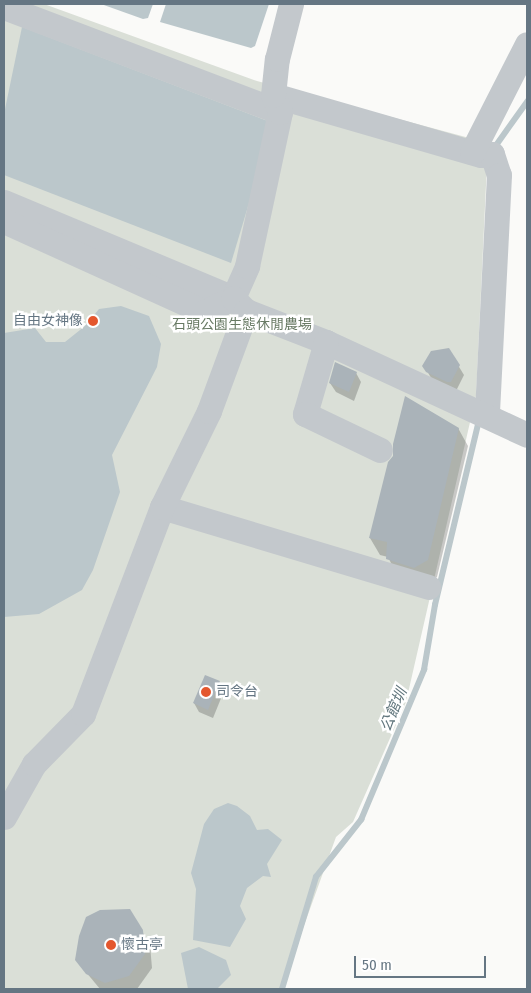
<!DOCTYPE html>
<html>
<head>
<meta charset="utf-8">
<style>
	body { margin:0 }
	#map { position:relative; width:531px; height:993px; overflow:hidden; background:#fafaf8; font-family:"Fira Sans Condensed","Noto Sans TC",sans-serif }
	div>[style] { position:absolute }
	.green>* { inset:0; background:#dadfd7 }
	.water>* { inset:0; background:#bbc7cb }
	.shadow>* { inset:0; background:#0003 }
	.stream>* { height:5.5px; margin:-2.75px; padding:0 2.75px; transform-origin:2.75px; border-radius:2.75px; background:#bbc7cb }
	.building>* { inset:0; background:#aab3b9 }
	.minor>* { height:25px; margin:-12.5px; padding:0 12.5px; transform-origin:12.5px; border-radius:12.5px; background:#c3c8cc }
	.dots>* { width:14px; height:14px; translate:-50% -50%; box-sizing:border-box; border:2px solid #fff; border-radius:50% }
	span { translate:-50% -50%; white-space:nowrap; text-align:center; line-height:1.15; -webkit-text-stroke:5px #fff; paint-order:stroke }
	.poi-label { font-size:14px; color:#657683 }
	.right { translate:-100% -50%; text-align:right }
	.left { translate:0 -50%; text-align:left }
	.park-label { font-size:14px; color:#687a64 }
	.water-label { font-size:15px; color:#60757c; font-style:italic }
	.frame { position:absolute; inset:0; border:5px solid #657683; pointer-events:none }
	.scale { position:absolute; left:354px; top:956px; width:132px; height:22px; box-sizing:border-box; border:2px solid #657683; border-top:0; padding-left:6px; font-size:15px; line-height:18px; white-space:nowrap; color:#657683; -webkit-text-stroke:4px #fff; paint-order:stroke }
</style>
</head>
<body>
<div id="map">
	<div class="green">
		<div style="clip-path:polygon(4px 4px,44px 4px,257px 81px,488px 143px,476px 396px,406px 702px,353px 822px,336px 837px,281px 989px,4px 989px)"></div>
	</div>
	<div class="water">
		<div style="clip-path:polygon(101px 4px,153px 4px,148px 18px,143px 19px)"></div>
		<div style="clip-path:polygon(166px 4px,269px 4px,255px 46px,251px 48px,160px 22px)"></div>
		<div style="clip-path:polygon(22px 27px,273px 123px,231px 263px,4px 175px,4px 114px)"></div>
		<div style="clip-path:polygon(121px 306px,149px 316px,161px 344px,157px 367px,112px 455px,120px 492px,93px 570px,82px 590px,39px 614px,4px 617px,4px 333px,35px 328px,46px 342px,65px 342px,85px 326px,99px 309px)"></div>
		<div style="clip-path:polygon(228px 803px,237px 806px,250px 816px,257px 830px,268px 829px,282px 840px,267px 864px,271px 877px,263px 876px,247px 888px,240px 906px,246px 919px,230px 947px,193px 940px,196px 889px,191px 873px,204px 824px,214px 809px)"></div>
		<div style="clip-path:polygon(199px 947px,226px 960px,231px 975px,217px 989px,188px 989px,181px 953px)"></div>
	</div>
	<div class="shadow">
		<div style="clip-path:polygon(448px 349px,464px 375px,456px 391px,433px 381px,424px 366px)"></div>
		<div style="clip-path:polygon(356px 373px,361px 382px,354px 401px,336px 392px,330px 383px)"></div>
		<div style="clip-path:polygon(458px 428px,468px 446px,437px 577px,427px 584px,398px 577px,388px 557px,380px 555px,370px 538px)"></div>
		<div style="clip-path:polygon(219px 682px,224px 691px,213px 718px,199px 712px,194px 703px)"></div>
		<div style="clip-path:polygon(130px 911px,150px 945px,152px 968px,137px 989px,100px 989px,76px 960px)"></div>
	</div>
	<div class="stream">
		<div style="left:497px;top:144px;width:52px;rotate:-54.5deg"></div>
		<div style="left:282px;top:989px;width:117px;rotate:-73.1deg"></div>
		<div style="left:316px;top:877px;width:73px;rotate:-51.7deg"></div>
		<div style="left:361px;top:820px;width:163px;rotate:-67.2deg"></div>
		<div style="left:424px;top:670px;width:66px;rotate:-80.4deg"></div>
		<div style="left:435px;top:605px;width:190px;rotate:-76.6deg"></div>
	</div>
	<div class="building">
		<div style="clip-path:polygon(449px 348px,460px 365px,451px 382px,447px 382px,426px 372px,422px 366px,431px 351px)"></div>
		<div style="clip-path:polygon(335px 362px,357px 372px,349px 392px,329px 383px)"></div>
		<div style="clip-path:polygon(405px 396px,459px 428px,428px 560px,414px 568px,386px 559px,387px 542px,369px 538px,388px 462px,393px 456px,393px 444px)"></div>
		<div style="clip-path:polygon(205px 675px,220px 681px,208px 710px,193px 703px)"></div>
		<div style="clip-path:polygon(130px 909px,143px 930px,145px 954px,129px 976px,105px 983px,86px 974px,75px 960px,79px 936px,86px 917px,100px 910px)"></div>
	</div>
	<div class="minor">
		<div style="left:4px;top:7px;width:295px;rotate:20.8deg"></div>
		<div style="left:273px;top:95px;width:216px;rotate:16.1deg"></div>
		<div style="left:481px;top:155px;width:11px;rotate:-5deg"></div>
		<div style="left:492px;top:154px;width:22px;rotate:72deg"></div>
		<div style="left:499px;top:175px;width:240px;rotate:92.9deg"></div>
		<div style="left:472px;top:152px;width:121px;rotate:-63deg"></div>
		<div style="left:4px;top:202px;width:248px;rotate:22.7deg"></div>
		<div style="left:233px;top:298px;width:35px;rotate:-66deg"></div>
		<div style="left:247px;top:266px;width:157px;rotate:-77.9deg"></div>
		<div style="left:280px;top:112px;width:18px;rotate:-112deg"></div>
		<div style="left:273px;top:95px;width:36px;rotate:-84deg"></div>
		<div style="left:277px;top:59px;width:57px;rotate:-75.7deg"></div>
		<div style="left:4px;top:221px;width:221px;rotate:24.4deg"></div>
		<div style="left:205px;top:312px;width:31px;rotate:-27deg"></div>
		<div style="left:233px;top:298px;width:18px;rotate:45deg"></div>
		<div style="left:246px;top:311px;width:86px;rotate:21.2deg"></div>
		<div style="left:326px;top:342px;width:221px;rotate:24.8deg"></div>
		<div style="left:326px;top:342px;width:75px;rotate:106.3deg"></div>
		<div style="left:305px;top:414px;width:83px;rotate:25.6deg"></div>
		<div style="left:162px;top:507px;width:278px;rotate:16.7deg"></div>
		<div style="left:4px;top:817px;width:61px;rotate:-60.5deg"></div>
		<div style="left:34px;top:764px;width:70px;rotate:-45.6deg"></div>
		<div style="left:83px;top:714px;width:222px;rotate:-69.1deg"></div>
		<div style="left:162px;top:507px;width:107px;rotate:-63.9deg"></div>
		<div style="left:209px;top:411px;width:107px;rotate:-69.7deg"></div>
	</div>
	<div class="dots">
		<div style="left:93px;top:321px;background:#e4572e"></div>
		<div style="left:206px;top:692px;background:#e4572e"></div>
		<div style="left:111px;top:945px;background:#e4572e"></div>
	</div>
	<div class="poi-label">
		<span class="right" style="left:83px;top:321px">自由女神像</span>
		<span class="left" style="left:216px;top:692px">司令台</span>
		<span class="left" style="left:121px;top:945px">懷古亭</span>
	</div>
	<div class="park-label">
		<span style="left:242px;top:325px">石頭公園生態休閒農場</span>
	</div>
	<div class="water-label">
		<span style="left:394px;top:710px;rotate:-67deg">公館圳</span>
	</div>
	<div class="frame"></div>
	<div class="scale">50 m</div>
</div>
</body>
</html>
